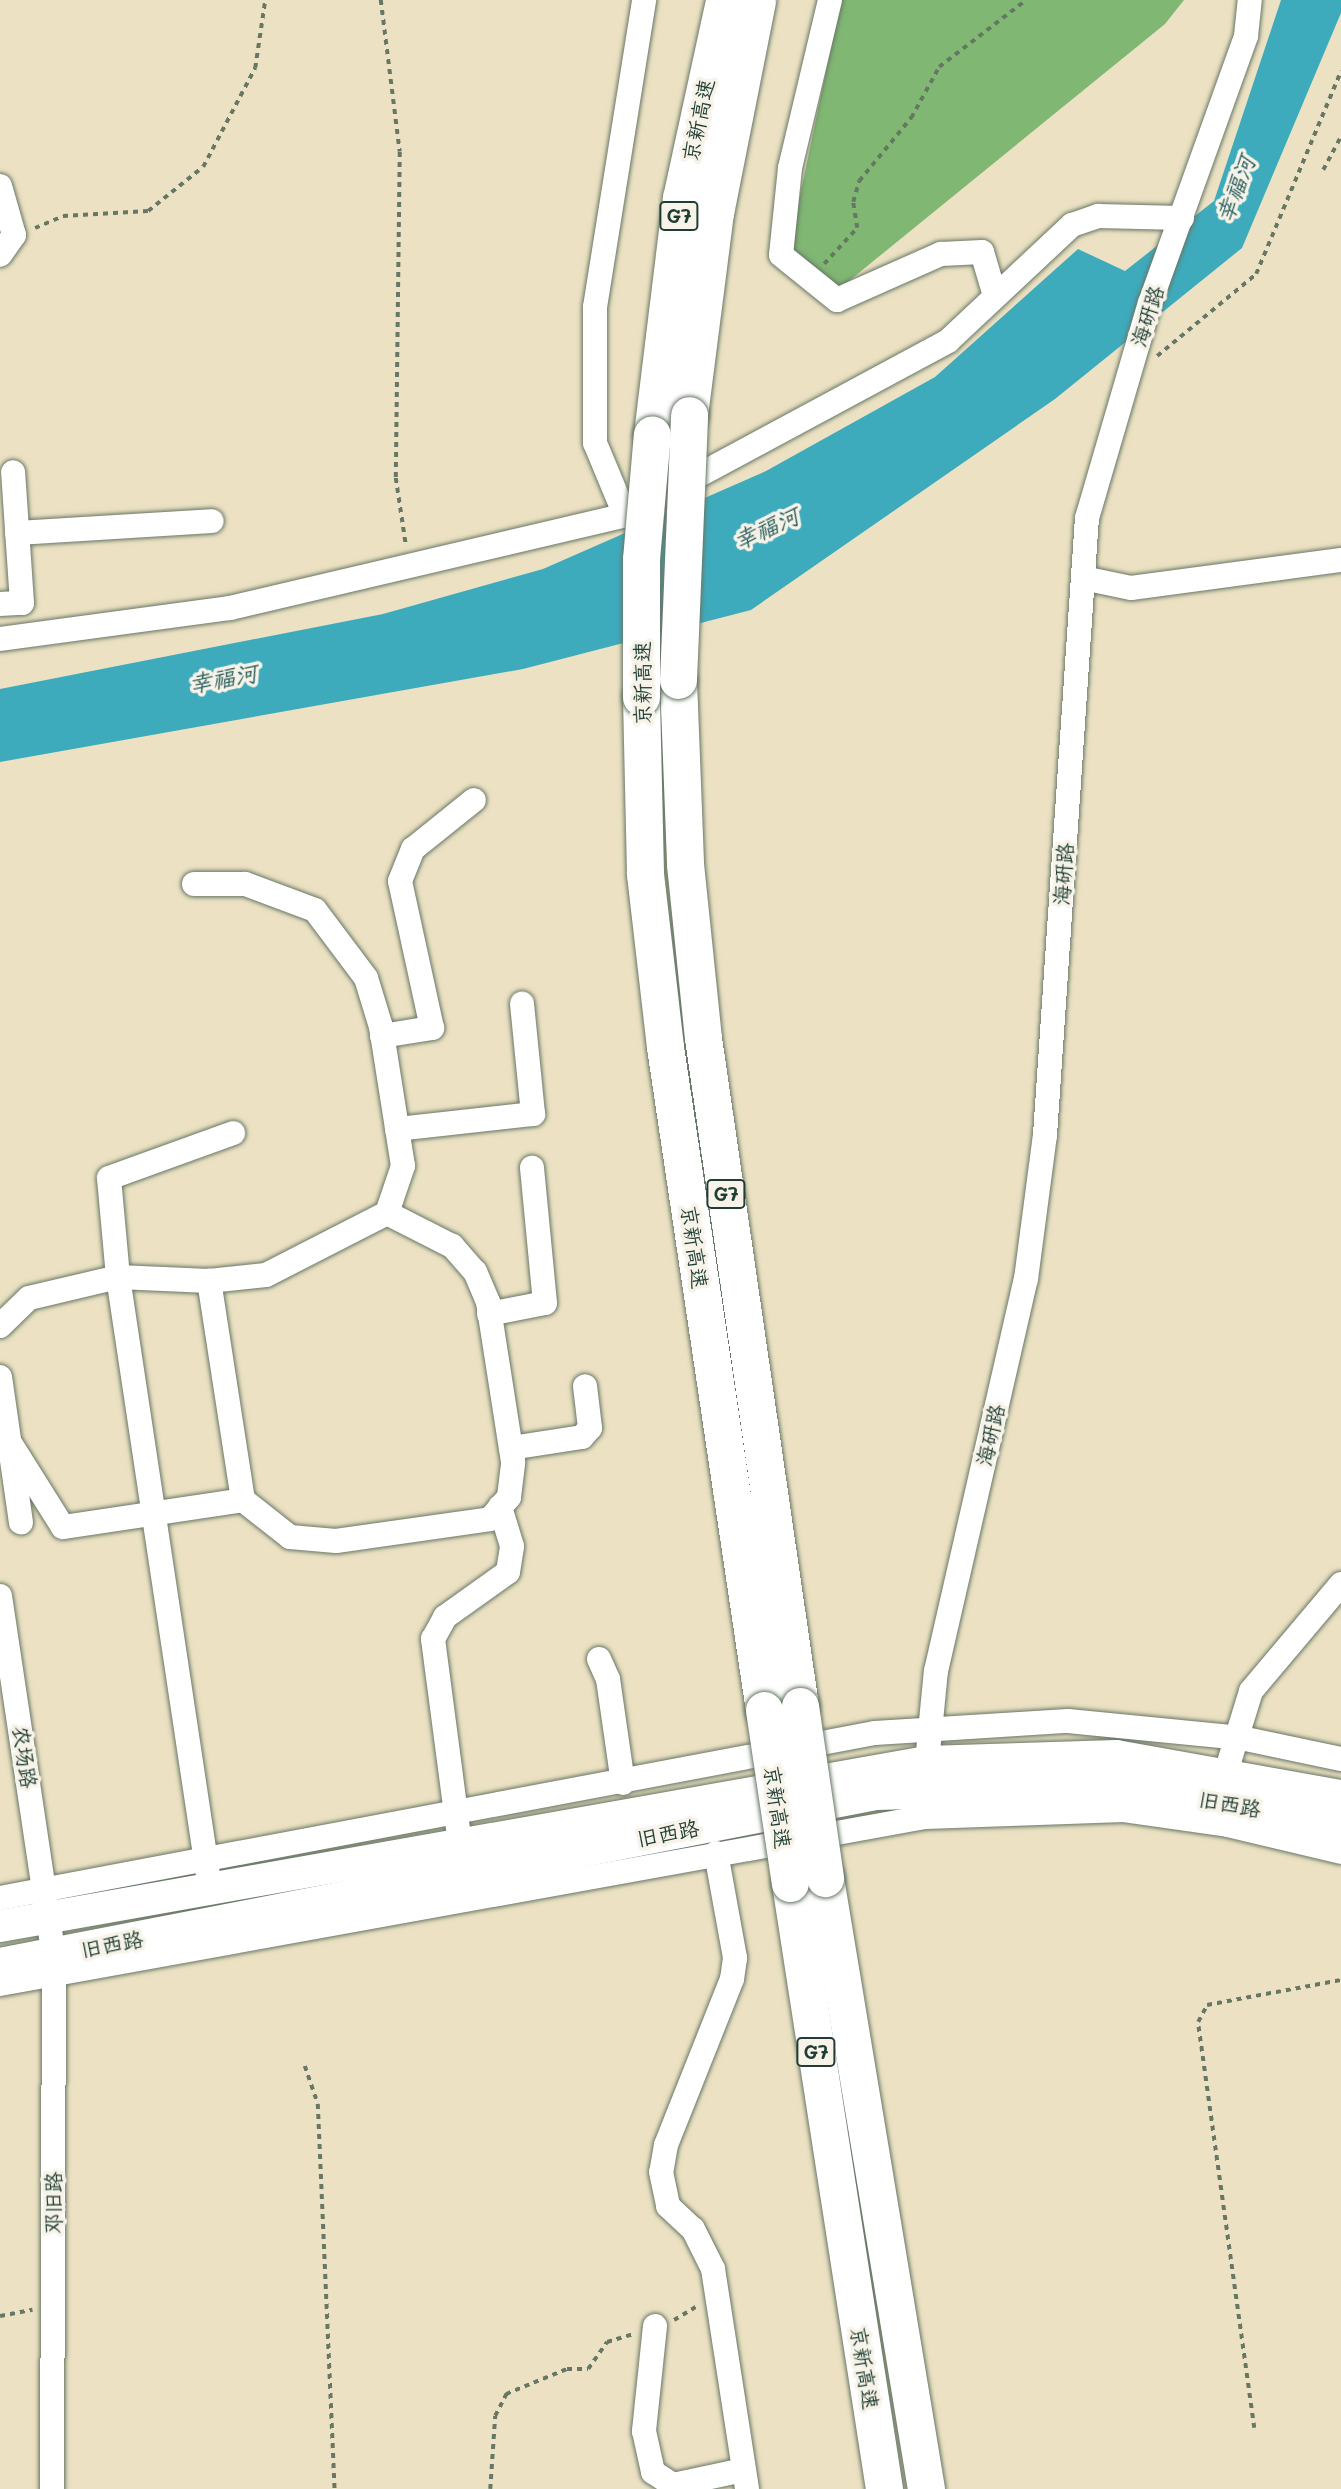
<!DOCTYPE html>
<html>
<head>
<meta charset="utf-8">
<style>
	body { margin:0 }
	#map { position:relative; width:1341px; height:2489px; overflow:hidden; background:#ece2c3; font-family:Mali,"LXGW WenKai TC",sans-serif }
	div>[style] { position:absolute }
	.forest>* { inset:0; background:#80b773 }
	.water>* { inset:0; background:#3eabbd }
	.path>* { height:3.5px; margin-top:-1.75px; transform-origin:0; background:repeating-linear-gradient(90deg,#677766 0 5px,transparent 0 10px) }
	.roads { filter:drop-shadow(0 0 2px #677766) drop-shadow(0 0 2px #677766) }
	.minor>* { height:24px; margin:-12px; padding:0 12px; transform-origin:12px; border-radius:12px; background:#fff }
	.major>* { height:32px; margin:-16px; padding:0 16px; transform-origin:16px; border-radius:16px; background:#fff }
	.highway>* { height:37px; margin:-18.5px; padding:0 18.5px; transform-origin:18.5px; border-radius:18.5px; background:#fff }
	.bridges { filter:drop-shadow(0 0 2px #677766) drop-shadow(0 0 2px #677766) }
	.highway-bridge>* { height:37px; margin:-18.5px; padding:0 18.5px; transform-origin:18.5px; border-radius:18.5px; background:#fff }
	span { translate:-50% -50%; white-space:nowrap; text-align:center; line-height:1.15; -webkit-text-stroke:7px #f7f3e8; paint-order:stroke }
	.shield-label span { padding:2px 5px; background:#f7f3e8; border:2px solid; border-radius:5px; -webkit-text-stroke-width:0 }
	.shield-label { font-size:19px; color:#1f3d34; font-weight:700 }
	.street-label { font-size:21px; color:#1f3d34 }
	.water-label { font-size:23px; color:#285e5d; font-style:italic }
</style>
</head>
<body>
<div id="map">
	<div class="forest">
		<div style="clip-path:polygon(841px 0,1184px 0,1165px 24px,839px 289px,789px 248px)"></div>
	</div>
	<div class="water">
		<div style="clip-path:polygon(1281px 0,1341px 0,1341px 13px,1242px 248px,1055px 399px,751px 610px,523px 669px,0 762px,0 689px,383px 614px,543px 569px,766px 471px,935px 377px,1078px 249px,1125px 271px,1214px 201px)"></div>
	</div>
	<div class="path">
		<div style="left:381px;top:0;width:153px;rotate:82.9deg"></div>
		<div style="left:400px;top:152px;width:326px;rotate:90.7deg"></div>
		<div style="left:396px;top:478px;width:68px;rotate:81.5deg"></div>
		<div style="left:1323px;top:170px;width:38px;rotate:-62deg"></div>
		<div style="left:35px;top:228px;width:30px;rotate:-23deg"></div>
		<div style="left:63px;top:216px;width:85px;rotate:-3.4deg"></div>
		<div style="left:148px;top:211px;width:70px;rotate:-38.7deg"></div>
		<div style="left:203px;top:167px;width:112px;rotate:-62.3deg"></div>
		<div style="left:255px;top:68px;width:69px;rotate:-81.6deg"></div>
		<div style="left:824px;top:264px;width:49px;rotate:-47.5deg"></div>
		<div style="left:857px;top:228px;width:26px;rotate:-99deg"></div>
		<div style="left:853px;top:202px;width:22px;rotate:-74deg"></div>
		<div style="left:859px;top:181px;width:82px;rotate:-50.5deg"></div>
		<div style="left:911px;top:118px;width:58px;rotate:-61.2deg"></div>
		<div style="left:939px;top:67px;width:110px;rotate:-37.6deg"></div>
		<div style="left:1157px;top:356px;width:129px;rotate:-39.6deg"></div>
		<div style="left:1256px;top:274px;width:220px;rotate:-67.3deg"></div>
		<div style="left:305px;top:2066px;width:40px;rotate:71.1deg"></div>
		<div style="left:318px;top:2104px;width:385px;rotate:87.5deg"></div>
		<div style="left:0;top:2316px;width:33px;rotate:-11deg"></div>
		<div style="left:674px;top:2320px;width:27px;rotate:-31deg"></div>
		<div style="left:1254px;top:2428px;width:410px;rotate:-97.9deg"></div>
		<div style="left:1198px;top:2022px;width:19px;rotate:-62deg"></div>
		<div style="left:1207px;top:2005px;width:136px;rotate:-10.6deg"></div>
		<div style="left:490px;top:2489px;width:73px;rotate:-86.1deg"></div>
		<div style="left:495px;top:2416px;width:25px;rotate:-63deg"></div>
		<div style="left:506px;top:2394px;width:66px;rotate:-22.3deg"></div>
		<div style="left:567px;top:2369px;width:21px"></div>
		<div style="left:588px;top:2369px;width:33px;rotate:-55deg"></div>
		<div style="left:607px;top:2342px;width:28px;rotate:-17deg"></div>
	</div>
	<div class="roads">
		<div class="minor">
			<div style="left:830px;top:0;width:173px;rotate:103.4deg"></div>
			<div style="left:790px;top:168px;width:87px;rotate:95.9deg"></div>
			<div style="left:781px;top:255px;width:72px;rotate:38.8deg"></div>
			<div style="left:837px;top:300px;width:114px;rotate:-23.9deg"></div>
			<div style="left:941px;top:254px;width:41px;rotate:-2.8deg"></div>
			<div style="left:982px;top:252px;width:46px;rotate:73.5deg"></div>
			<div style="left:0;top:186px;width:51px;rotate:74.1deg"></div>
			<div style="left:14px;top:235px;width:24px;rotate:125deg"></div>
			<div style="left:625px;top:515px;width:78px;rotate:-112.6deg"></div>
			<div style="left:595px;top:443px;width:136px;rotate:-90deg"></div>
			<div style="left:595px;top:307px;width:311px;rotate:-80.9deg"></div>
			<div style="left:17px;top:533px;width:195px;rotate:-3.5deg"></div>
			<div style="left:1083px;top:578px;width:49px;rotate:11.8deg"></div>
			<div style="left:1131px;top:588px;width:212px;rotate:-7.6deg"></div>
			<div style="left:0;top:604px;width:22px;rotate:-3deg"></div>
			<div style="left:22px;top:603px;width:131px;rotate:-93.9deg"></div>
			<div style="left:0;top:639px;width:232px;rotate:-7.7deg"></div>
			<div style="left:230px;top:608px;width:406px;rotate:-13.2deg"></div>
			<div style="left:625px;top:515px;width:367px;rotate:-28.3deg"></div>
			<div style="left:948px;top:341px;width:170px;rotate:-43.1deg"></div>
			<div style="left:1072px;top:225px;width:28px;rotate:-19deg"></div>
			<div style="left:1098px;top:216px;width:84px;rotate:1.4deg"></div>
			<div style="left:382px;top:1036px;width:51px;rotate:-9.1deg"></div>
			<div style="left:432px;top:1028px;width:150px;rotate:-102.3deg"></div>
			<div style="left:400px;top:881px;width:35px;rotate:-68deg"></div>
			<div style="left:413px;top:849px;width:78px;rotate:-38.8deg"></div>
			<div style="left:397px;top:1129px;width:137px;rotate:-6.3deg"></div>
			<div style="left:533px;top:1114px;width:111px;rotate:-95.7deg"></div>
			<div style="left:489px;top:1314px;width:57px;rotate:-11.1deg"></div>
			<div style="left:545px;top:1303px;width:136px;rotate:-95.5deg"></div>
			<div style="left:0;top:1326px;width:40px;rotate:-44deg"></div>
			<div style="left:29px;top:1298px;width:91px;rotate:-13.3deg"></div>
			<div style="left:118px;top:1277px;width:91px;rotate:2.5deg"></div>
			<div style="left:209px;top:1281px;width:57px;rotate:-6deg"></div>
			<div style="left:266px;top:1275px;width:136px;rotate:-27.1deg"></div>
			<div style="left:387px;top:1213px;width:50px;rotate:-71.2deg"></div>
			<div style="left:403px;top:1166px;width:141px;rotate:-99deg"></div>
			<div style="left:381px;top:1027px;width:51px;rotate:-107deg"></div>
			<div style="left:366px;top:978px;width:85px;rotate:-126.9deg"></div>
			<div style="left:315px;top:910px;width:75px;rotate:-159.6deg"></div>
			<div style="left:245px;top:884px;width:51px;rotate:180deg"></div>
			<div style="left:0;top:1377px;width:147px;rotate:81.8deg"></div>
			<div style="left:10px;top:1443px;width:99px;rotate:57.8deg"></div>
			<div style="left:63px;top:1527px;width:182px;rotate:-8.5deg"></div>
			<div style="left:243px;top:1500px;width:222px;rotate:-98.8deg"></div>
			<div style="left:511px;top:1448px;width:72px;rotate:-8.8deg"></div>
			<div style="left:582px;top:1437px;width:12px;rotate:-48deg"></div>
			<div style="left:590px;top:1428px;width:42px;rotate:-96.8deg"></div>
			<div style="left:243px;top:1500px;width:60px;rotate:38.2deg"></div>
			<div style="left:290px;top:1537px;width:46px;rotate:5deg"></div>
			<div style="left:336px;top:1541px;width:156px;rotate:-8.1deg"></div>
			<div style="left:490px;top:1519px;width:29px;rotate:-49deg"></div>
			<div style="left:509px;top:1497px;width:35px;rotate:-83deg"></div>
			<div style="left:513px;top:1462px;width:162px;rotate:-98.9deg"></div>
			<div style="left:488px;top:1302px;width:33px;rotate:-113deg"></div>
			<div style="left:475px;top:1272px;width:35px;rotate:-131deg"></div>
			<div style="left:452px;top:1246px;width:73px;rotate:-153.1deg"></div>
			<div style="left:0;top:1596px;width:364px;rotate:81.5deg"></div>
			<div style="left:54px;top:1956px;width:533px;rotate:90.21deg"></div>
			<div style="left:599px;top:1659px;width:22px;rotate:66deg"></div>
			<div style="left:608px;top:1679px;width:105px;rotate:81.8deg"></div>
			<div style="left:927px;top:1762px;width:91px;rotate:-84.4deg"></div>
			<div style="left:936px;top:1671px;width:402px;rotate:-77.1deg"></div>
			<div style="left:1026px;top:1279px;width:145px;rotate:-82.5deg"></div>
			<div style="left:1045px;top:1135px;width:618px;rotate:-86.11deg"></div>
			<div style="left:1087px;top:518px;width:224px;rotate:-73.7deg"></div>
			<div style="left:1150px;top:303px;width:284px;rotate:-70.2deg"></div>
			<div style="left:1246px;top:36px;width:36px;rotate:-84deg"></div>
			<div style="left:1226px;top:1772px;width:85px;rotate:-72.8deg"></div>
			<div style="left:1251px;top:1691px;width:140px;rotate:-49.9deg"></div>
			<div style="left:458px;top:1829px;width:192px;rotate:-97.5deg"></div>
			<div style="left:433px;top:1639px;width:25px;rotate:-61deg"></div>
			<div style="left:445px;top:1617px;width:77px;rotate:-35.5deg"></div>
			<div style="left:508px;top:1572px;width:26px;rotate:-81deg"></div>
			<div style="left:512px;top:1546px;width:41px;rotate:-107.1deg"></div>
			<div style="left:716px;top:1853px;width:107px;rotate:79.7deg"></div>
			<div style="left:735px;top:1958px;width:21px;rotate:98deg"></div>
			<div style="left:732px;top:1979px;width:179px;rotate:111.7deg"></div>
			<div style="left:666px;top:2145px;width:27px;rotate:100deg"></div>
			<div style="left:661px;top:2172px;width:35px;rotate:78deg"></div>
			<div style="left:668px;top:2206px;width:34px;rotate:43deg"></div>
			<div style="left:693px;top:2229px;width:45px;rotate:63.4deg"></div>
			<div style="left:713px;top:2269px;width:223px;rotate:81.2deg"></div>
			<div style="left:208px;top:1875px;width:605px;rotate:-98.56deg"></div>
			<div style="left:118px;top:1277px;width:99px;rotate:-95.2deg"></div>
			<div style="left:109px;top:1178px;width:132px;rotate:-19.9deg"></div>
			<div style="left:0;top:1898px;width:890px;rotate:-10.68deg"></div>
			<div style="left:875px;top:1733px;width:193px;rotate:-3.6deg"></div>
			<div style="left:1068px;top:1721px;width:174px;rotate:5.6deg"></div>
			<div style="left:1241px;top:1738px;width:102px;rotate:11.9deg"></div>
			<div style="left:0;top:1984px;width:940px;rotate:-10.23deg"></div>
			<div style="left:925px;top:1817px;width:199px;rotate:-2deg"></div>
			<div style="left:1124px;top:1810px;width:105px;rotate:8.2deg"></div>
			<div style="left:1228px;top:1825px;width:116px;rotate:13.4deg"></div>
			<div style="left:655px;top:2326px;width:106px;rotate:96deg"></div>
			<div style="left:644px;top:2431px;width:42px;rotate:77.6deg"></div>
			<div style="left:653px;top:2472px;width:24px;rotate:33deg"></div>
			<div style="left:673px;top:2485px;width:72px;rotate:-12.1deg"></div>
		</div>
		<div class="major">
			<div style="left:0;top:1926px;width:941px;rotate:-10.03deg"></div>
			<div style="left:927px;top:1762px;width:189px;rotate:-1.8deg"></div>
			<div style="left:1116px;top:1756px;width:229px;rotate:10.1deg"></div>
			<div style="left:0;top:1964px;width:892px;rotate:-10.98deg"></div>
			<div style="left:876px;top:1794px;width:252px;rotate:-1.6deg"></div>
			<div style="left:1128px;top:1787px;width:217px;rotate:10.4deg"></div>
		</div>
		<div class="highway">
			<div style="left:689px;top:415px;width:204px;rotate:-82.7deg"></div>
			<div style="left:715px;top:213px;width:217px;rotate:-78.8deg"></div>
			<div style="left:652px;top:434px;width:238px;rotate:-83deg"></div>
			<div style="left:681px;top:198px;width:203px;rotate:-77.7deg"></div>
			<div style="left:678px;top:680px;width:184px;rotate:87.8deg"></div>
			<div style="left:685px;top:864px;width:175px;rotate:84.1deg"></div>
			<div style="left:703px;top:1038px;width:675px;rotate:81.74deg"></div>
			<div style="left:641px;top:697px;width:177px;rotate:88.7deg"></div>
			<div style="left:645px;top:874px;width:174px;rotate:83.4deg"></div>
			<div style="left:665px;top:1047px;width:670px;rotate:81.51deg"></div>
			<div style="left:825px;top:1878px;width:619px;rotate:80.61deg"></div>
			<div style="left:790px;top:1883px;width:613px;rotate:81.18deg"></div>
		</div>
	</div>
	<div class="bridges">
		<div class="highway-bridge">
			<div style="left:678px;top:680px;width:265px;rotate:-87.6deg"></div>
			<div style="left:641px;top:697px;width:138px;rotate:-90deg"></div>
			<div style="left:641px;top:559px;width:125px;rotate:-85deg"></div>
			<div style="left:800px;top:1706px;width:174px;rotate:81.7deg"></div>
			<div style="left:764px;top:1710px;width:175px;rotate:81.5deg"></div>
		</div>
	</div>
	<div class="shield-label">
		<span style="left:679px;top:216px">G7</span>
		<span style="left:726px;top:1194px">G7</span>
		<span style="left:816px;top:2052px">G7</span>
	</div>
	<div class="street-label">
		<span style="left:698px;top:120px;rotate:-78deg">京新高速</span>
		<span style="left:1147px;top:316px;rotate:-72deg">海研路</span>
		<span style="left:642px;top:683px;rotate:-90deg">京新高速</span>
		<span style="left:1063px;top:874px;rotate:-86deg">海研路</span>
		<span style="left:695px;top:1247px;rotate:82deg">京新高速</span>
		<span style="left:990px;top:1435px;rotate:-77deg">海研路</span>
		<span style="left:25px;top:1757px;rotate:81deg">农场路</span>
		<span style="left:1230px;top:1804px;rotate:10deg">旧西路</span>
		<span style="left:778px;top:1807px;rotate:82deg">京新高速</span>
		<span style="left:668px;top:1833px;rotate:-11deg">旧西路</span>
		<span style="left:112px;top:1944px;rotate:-11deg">旧西路</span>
		<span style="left:53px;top:2203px;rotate:-90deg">邓旧路</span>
		<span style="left:865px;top:2368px;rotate:81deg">京新高速</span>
	</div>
	<div class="water-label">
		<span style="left:1235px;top:189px;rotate:-69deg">幸福河</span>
		<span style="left:766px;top:528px;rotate:-24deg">幸福河</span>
		<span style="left:223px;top:678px;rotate:-10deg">幸福河</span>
	</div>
</div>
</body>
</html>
